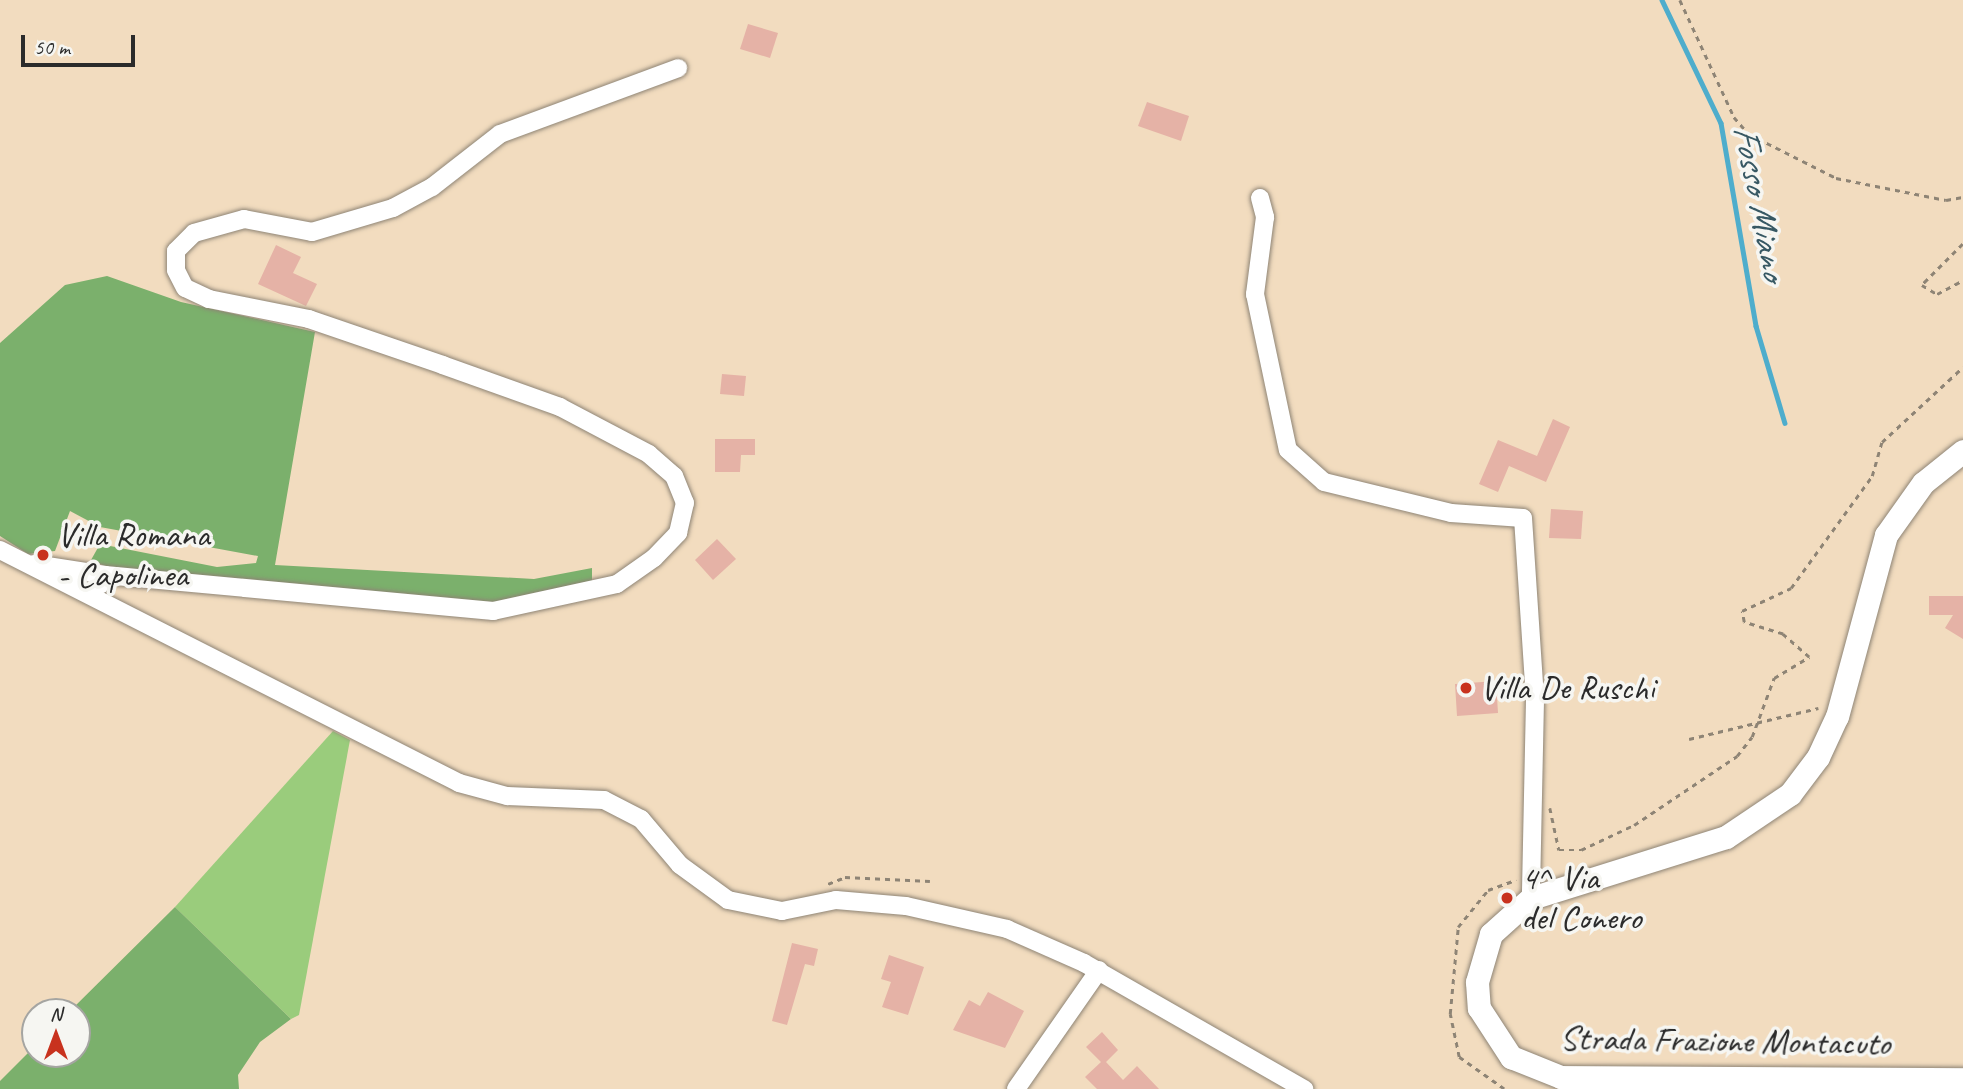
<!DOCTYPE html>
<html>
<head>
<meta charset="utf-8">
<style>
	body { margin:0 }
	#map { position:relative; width:1963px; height:1089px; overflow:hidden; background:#f2dcbf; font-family:Caveat,sans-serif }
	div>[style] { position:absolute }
	.green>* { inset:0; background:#9acc7c }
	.forest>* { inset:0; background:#7bb06c }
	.stream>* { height:4.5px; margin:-2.25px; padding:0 2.25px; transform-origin:2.25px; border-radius:2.25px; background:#4eadcc }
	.building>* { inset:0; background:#e5b2a6 }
	.path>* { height:2.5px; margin-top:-1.25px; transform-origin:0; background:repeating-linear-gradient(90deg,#8e8475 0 5px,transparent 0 10px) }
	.roads { filter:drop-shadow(0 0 2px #8e8475) drop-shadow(0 0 2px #8e8475) }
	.minor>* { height:18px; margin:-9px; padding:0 9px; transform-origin:9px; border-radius:9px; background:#fff }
	.major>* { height:23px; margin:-11.5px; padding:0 11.5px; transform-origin:11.5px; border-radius:11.5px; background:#fff }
	.dots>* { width:19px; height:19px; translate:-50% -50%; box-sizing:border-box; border:4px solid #f6f6f2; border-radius:50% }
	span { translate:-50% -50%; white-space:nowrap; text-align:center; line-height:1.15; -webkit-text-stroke:7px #f6f6f2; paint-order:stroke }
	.poi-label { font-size:35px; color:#2b2b2b }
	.left { translate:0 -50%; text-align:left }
	.street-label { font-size:35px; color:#2b2b2b }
	.water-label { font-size:37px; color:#375863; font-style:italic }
	.north { position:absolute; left:21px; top:998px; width:70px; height:70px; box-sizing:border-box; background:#f6f6f2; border:2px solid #a5a5a2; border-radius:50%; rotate:0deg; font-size:19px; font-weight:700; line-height:28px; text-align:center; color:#2b2b2b }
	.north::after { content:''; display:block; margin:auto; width:24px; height:32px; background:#c8321e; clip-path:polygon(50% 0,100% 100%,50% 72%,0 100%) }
	.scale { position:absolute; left:21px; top:35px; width:114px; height:32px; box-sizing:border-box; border:4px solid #2b2b2b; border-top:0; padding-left:9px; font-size:21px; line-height:24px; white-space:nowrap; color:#2b2b2b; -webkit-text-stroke:5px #f6f6f2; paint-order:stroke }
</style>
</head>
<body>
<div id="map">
	<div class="green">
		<div style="clip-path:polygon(333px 731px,350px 740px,299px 1015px,291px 1019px,175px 907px)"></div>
	</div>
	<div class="forest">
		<div style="clip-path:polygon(107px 276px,181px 302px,315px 332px,275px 565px,534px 579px,592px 568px,592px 585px,501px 603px,121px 573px,91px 560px,100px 544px,217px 567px,256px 563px,258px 556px,100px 527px,70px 511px,55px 551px,28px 554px,0 536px,0 343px,65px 285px)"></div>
		<div style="clip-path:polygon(175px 907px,291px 1019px,260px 1042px,238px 1075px,239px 1089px,0 1089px,0 1081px,35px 1046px,35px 1054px,77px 1054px,77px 1012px,69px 1012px)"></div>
	</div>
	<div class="stream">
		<div style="left:1662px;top:0;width:136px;rotate:64.4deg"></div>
		<div style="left:1721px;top:123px;width:206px;rotate:80.2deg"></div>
		<div style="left:1756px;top:326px;width:101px;rotate:73.4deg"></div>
	</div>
	<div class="building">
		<div style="clip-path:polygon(748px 24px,778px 33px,770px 58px,740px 49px)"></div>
		<div style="clip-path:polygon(1147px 102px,1189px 116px,1181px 141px,1138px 126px)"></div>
		<div style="clip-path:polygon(276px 245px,301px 257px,293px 273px,317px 284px,306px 306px,258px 284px)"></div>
		<div style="clip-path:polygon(722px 374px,746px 376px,744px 396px,720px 394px)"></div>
		<div style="clip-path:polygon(1553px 419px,1570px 427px,1546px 482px,1509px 466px,1498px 492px,1479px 484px,1498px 440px,1537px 456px)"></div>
		<div style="clip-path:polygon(715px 439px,755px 439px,755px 455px,741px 455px,740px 472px,715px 472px)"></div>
		<div style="clip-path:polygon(1551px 509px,1583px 511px,1581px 539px,1549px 538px)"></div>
		<div style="clip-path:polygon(717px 539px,736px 559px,713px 580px,695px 560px)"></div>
		<div style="clip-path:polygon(1929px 596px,1963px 596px,1963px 639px,1945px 628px,1953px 615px,1929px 615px)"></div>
		<div style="clip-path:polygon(1496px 681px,1498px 713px,1457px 716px,1455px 684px)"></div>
		<div style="clip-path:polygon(792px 943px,818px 949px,814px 966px,805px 964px,787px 1025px,772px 1021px)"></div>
		<div style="clip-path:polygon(889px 955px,924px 967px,908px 1015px,882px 1007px,891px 982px,881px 979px)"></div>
		<div style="clip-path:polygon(988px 992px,1024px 1011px,1005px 1048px,953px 1030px,969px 1000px,980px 1006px)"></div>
		<div style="clip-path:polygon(1102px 1032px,1118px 1050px,1106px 1062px,1123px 1080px,1137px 1066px,1159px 1089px,1097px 1089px,1085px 1077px,1101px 1062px,1086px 1047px)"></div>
	</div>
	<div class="path">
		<div style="left:1680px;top:0;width:129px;rotate:65.2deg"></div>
		<div style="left:1734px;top:117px;width:23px;rotate:49deg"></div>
		<div style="left:1749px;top:134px;width:97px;rotate:26.8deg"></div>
		<div style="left:1836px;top:178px;width:112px;rotate:11.3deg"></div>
		<div style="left:1946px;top:200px;width:17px;rotate:-10deg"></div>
		<div style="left:1963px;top:244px;width:58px;rotate:135deg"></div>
		<div style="left:1922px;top:285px;width:17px;rotate:31deg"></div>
		<div style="left:1937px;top:294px;width:30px;rotate:-28deg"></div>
		<div style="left:1689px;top:739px;width:133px;rotate:-13.5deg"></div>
		<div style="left:1550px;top:808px;width:43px;rotate:77.9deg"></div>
		<div style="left:1559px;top:850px;width:22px"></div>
		<div style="left:1581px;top:850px;width:59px;rotate:-25.3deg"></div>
		<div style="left:1634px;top:825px;width:124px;rotate:-33.8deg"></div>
		<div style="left:1737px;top:756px;width:24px;rotate:-52deg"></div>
		<div style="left:1752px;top:737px;width:63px;rotate:-69.6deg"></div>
		<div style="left:1774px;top:678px;width:41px;rotate:-31deg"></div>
		<div style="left:1809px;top:657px;width:35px;rotate:-139deg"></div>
		<div style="left:1783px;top:634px;width:41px;rotate:-162.9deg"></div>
		<div style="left:1744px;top:622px;width:11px;rotate:-100deg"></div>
		<div style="left:1742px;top:611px;width:54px;rotate:-25.1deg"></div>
		<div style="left:1791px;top:588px;width:138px;rotate:-54.1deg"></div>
		<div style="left:1872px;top:476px;width:35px;rotate:-74deg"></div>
		<div style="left:1882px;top:442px;width:110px;rotate:-42.8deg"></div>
		<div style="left:828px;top:884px;width:18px;rotate:-22deg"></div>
		<div style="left:845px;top:877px;width:85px;rotate:2.7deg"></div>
		<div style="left:1504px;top:1089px;width:55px;rotate:-144.6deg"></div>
		<div style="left:1459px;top:1057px;width:44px;rotate:-101.8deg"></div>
		<div style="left:1450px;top:1014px;width:87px;rotate:-84.7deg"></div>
		<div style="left:1458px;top:927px;width:48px;rotate:-51deg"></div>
		<div style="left:1488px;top:890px;width:30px;rotate:-20deg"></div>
	</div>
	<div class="roads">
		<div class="minor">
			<div style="left:1260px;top:198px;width:20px;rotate:75deg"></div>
			<div style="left:1265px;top:217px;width:78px;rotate:97.4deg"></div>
			<div style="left:1255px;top:294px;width:159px;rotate:78.1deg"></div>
			<div style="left:1288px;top:450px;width:48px;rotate:41.6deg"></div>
			<div style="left:1324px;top:482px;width:131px;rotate:13.7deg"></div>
			<div style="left:1451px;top:513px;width:72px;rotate:4deg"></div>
			<div style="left:1523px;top:518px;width:182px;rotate:86.2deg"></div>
			<div style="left:1535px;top:700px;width:198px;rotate:91.2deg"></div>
			<div style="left:0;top:550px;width:515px;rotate:26.91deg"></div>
			<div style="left:459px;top:783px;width:50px;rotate:15.2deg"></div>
			<div style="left:507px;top:796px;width:97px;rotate:2.4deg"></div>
			<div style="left:604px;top:800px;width:42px;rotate:27.2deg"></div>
			<div style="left:641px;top:819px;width:60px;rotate:49.7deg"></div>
			<div style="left:680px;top:865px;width:59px;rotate:36.1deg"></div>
			<div style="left:728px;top:900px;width:55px;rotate:11.5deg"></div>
			<div style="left:782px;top:911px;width:55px;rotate:-11.5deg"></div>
			<div style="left:836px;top:900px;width:70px;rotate:4.9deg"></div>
			<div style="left:906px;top:906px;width:104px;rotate:12.8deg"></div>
			<div style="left:1007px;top:929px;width:84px;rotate:23.8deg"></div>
			<div style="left:1084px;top:963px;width:254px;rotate:29.8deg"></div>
			<div style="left:34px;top:564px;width:72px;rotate:8.8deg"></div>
			<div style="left:105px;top:575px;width:11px;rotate:117deg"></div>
			<div style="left:105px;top:575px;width:390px;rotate:5.3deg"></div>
			<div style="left:493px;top:611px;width:127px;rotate:-12.3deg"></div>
			<div style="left:617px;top:584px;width:45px;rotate:-35.1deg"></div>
			<div style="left:654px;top:558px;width:35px;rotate:-46deg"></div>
			<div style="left:678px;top:533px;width:31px;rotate:-77deg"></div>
			<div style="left:685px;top:503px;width:29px;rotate:-112deg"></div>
			<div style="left:674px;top:476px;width:33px;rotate:-139deg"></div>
			<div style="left:649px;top:454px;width:101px;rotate:-152.2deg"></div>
			<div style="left:560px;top:407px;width:124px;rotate:-160.3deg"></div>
			<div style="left:443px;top:365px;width:142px;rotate:-161.1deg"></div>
			<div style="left:309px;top:319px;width:102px;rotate:-168.7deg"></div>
			<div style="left:209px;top:299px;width:26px;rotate:-155deg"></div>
			<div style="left:185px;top:288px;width:20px;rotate:-117deg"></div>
			<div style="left:176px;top:270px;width:19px;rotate:-90deg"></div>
			<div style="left:176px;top:251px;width:25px;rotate:-45deg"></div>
			<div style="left:194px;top:233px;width:52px;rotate:-15.6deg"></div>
			<div style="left:244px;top:219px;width:69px;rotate:10.8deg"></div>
			<div style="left:312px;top:232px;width:84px;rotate:-16.5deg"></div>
			<div style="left:393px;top:208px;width:44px;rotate:-28.3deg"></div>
			<div style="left:432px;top:187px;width:86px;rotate:-37.9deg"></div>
			<div style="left:500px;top:134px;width:190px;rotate:-20.3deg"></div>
			<div style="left:1016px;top:1089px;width:145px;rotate:-55.1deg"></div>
		</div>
		<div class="major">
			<div style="left:1963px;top:451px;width:51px;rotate:141.3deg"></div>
			<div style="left:1923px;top:483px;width:64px;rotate:125.4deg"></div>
			<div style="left:1886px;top:535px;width:188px;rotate:105.1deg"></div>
			<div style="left:1837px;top:716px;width:45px;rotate:114.9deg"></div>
			<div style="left:1818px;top:757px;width:46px;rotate:127.1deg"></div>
			<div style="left:1790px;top:794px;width:77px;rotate:146.1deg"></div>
			<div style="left:1726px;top:837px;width:204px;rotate:162.6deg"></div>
			<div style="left:1531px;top:898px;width:54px;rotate:138deg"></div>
			<div style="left:1491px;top:934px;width:50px;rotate:106.3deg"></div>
			<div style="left:1477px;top:982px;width:26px;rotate:86deg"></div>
			<div style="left:1479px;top:1008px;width:59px;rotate:56.9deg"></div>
			<div style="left:1511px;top:1057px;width:54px;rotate:21.8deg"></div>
			<div style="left:1561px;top:1077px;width:402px;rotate:0.3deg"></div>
		</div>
	</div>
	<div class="dots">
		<div style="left:43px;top:555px;background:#c8321e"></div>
		<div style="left:1466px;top:688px;background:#c8321e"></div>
		<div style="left:1507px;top:898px;background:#c8321e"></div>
	</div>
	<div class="poi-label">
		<span class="left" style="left:57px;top:555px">Villa Romana<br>- Capolinea</span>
		<span class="left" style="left:1480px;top:688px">Villa De Ruschi</span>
		<span class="left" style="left:1521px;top:898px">4^ Via<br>del Conero</span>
	</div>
	<div class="street-label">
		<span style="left:1725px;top:1041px;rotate:1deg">Strada Frazione Montacuto</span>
	</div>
	<div class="water-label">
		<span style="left:1760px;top:202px;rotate:79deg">Fosso Miano</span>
	</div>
	<div class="north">N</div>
	<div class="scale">50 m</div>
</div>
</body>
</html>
